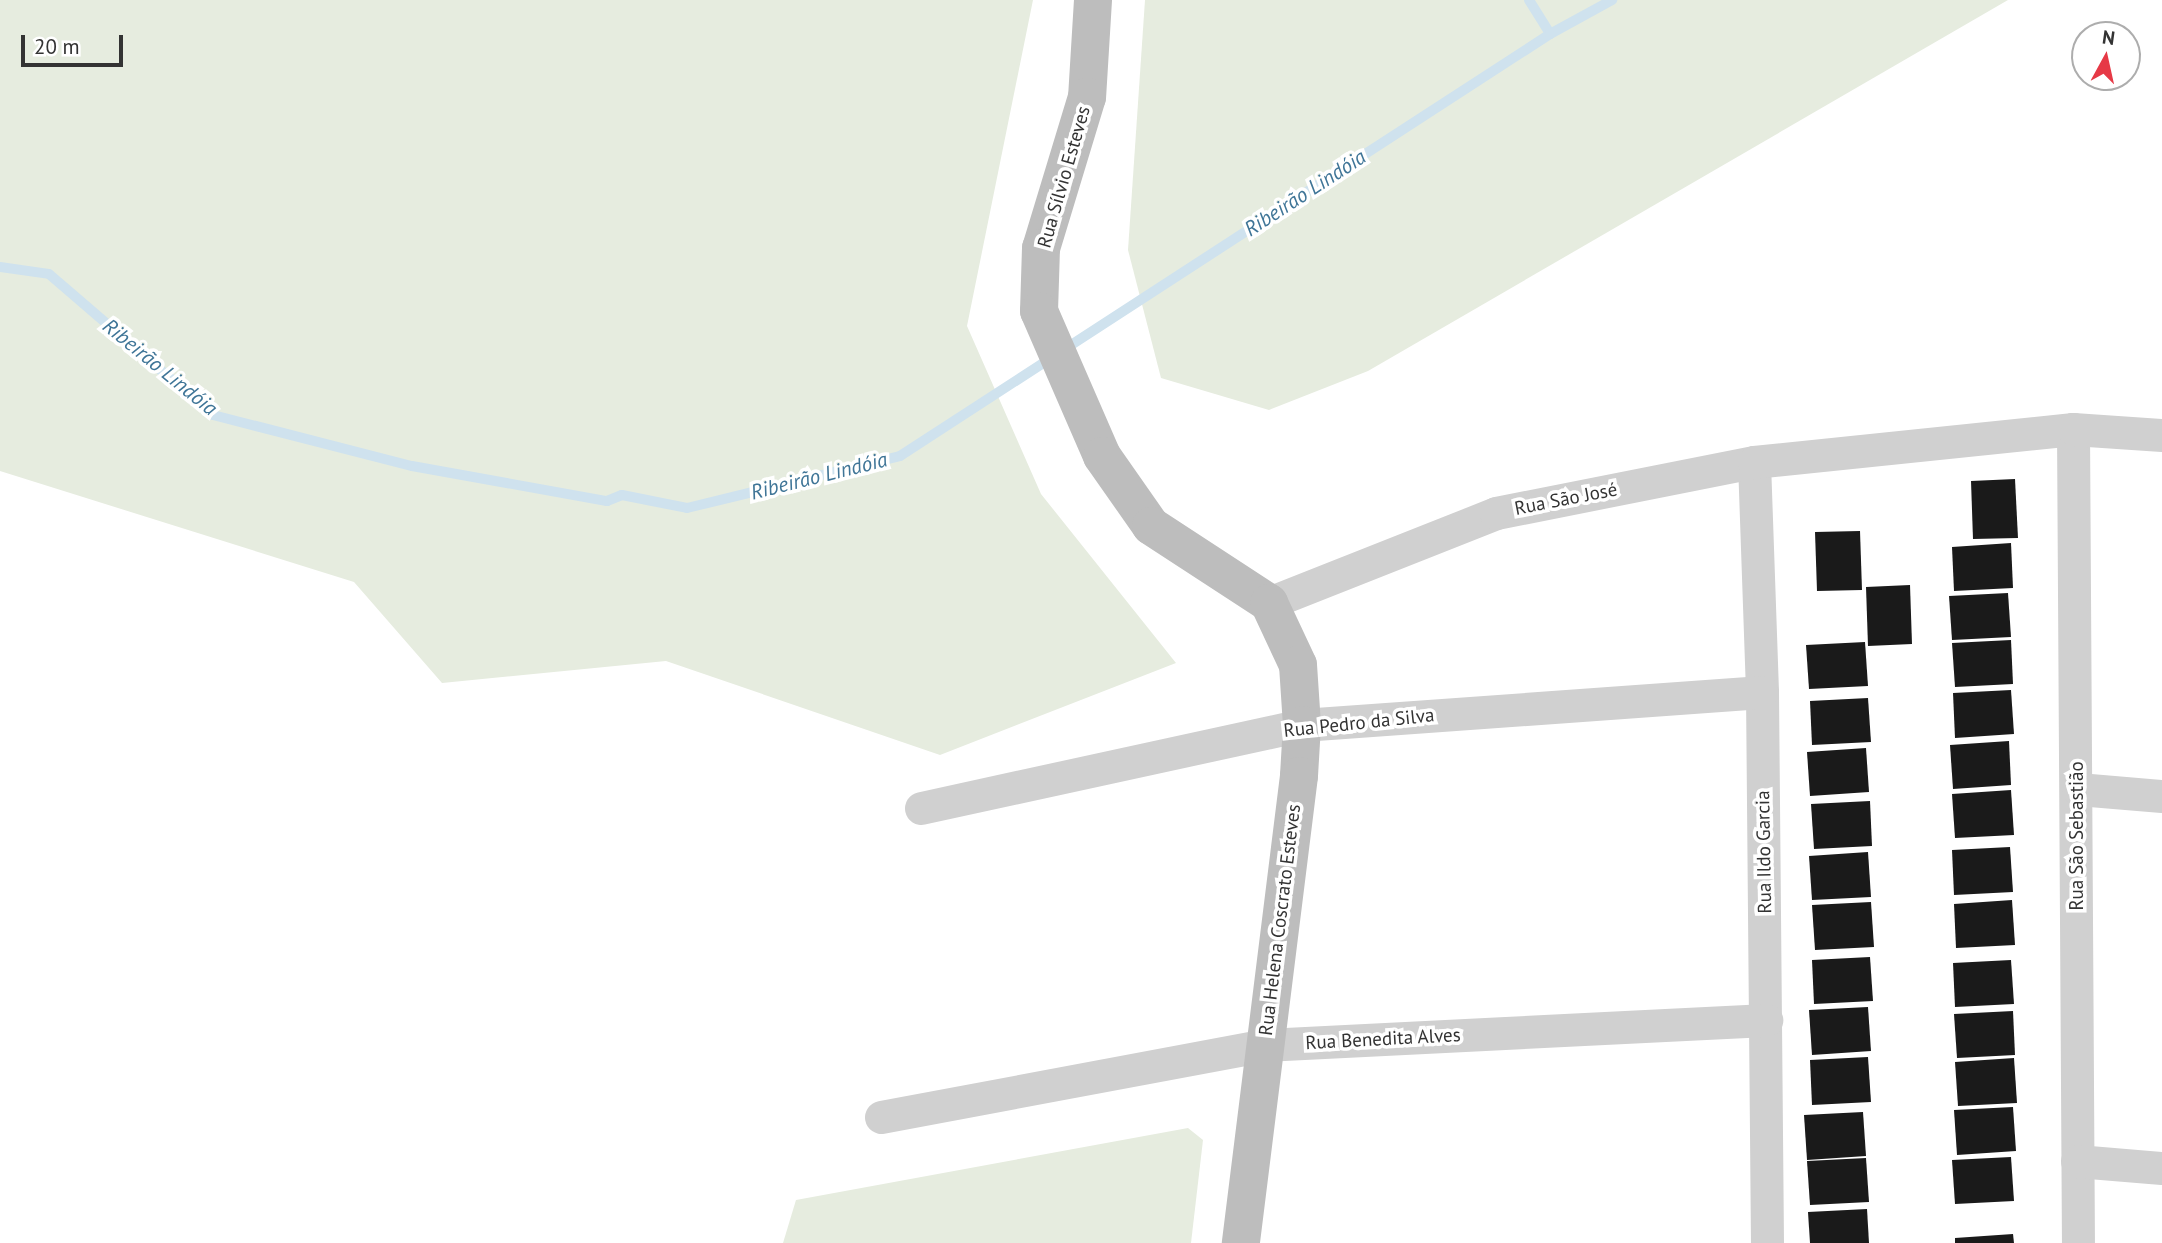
<!DOCTYPE html>
<html>
<head>
<meta charset="utf-8">
<style>
	body { margin:0 }
	#map { position:relative; width:2162px; height:1243px; overflow:hidden; background:#fff; font-family:"PT Sans",sans-serif }
	div>[style] { position:absolute }
	.green>* { inset:0; background:#e6ecdf }
	.stream>* { height:10px; margin:-5px; padding:0 5px; transform-origin:5px; border-radius:5px; background:#cfe2ee }
	.building>* { inset:0; background:#1a1a1a }
	.street>* { height:33px; margin:-16.5px; padding:0 16.5px; transform-origin:16.5px; border-radius:16.5px; background:#d0d0d0 }
	.secondary>* { height:38px; margin:-19px; padding:0 19px; transform-origin:19px; border-radius:19px; background:#bdbdbd }
	span { translate:-50% -50%; white-space:nowrap; text-align:center; line-height:1.15; -webkit-text-stroke:7px #fff; paint-order:stroke }
	.street-label { font-size:19px; color:#333 }
	.water-label { font-size:21px; color:#3f7597; font-style:italic }
	.north { position:absolute; left:2071px; top:21px; width:70px; height:70px; box-sizing:border-box; background:#fff; border:2px solid #adadad; border-radius:50%; rotate:8deg; font-size:19px; font-weight:700; line-height:28px; text-align:center; color:#333 }
	.north::after { content:''; display:block; margin:auto; width:24px; height:32px; background:#e63946; clip-path:polygon(50% 0,100% 100%,50% 72%,0 100%) }
	.scale { position:absolute; left:21px; top:35px; width:102px; height:32px; box-sizing:border-box; border:4px solid #333; border-top:0; padding-left:9px; font-size:21px; line-height:24px; white-space:nowrap; color:#333; -webkit-text-stroke:5px #fff; paint-order:stroke }
</style>
</head>
<body>
<div id="map">
	<div class="green">
		<div style="clip-path:polygon(0 0,1033px 0,967px 326px,1041px 494px,1176px 663px,940px 755px,666px 661px,442px 683px,354px 582px,0 471px)"></div>
		<div style="clip-path:polygon(1145px 0,2008px 0,1368px 371px,1269px 410px,1161px 378px,1128px 250px)"></div>
		<div style="clip-path:polygon(1188px 1128px,1203px 1140px,1191px 1243px,783px 1243px,796px 1200px)"></div>
	</div>
	<div class="stream">
		<div style="left:1529px;top:0;width:40px;rotate:58deg"></div>
		<div style="left:0;top:267px;width:49px;rotate:8.1deg"></div>
		<div style="left:49px;top:274px;width:216px;rotate:40.7deg"></div>
		<div style="left:213px;top:415px;width:205px;rotate:14.4deg"></div>
		<div style="left:412px;top:466px;width:198px;rotate:10.2deg"></div>
		<div style="left:607px;top:501px;width:16px;rotate:-22deg"></div>
		<div style="left:622px;top:495px;width:66px;rotate:11.3deg"></div>
		<div style="left:687px;top:508px;width:219px;rotate:-13.7deg"></div>
		<div style="left:900px;top:456px;width:775px;rotate:-32.99deg"></div>
		<div style="left:1550px;top:34px;width:71px;rotate:-28.7deg"></div>
	</div>
	<div class="building">
		<div style="clip-path:polygon(2015px 479px,2018px 538px,1973px 539px,1971px 481px)"></div>
		<div style="clip-path:polygon(1860px 531px,1862px 590px,1817px 591px,1815px 532px)"></div>
		<div style="clip-path:polygon(2011px 543px,2013px 588px,1954px 591px,1952px 547px)"></div>
		<div style="clip-path:polygon(1910px 585px,1912px 644px,1868px 646px,1866px 587px)"></div>
		<div style="clip-path:polygon(2008px 593px,2011px 637px,1952px 640px,1949px 596px)"></div>
		<div style="clip-path:polygon(2011px 640px,2013px 684px,1955px 687px,1952px 643px)"></div>
		<div style="clip-path:polygon(1865px 642px,1868px 686px,1809px 689px,1806px 645px)"></div>
		<div style="clip-path:polygon(2011px 690px,2014px 734px,1955px 738px,1953px 693px)"></div>
		<div style="clip-path:polygon(1868px 698px,1871px 742px,1812px 745px,1810px 701px)"></div>
		<div style="clip-path:polygon(2009px 741px,2011px 785px,1953px 789px,1950px 745px)"></div>
		<div style="clip-path:polygon(1866px 748px,1869px 792px,1810px 796px,1807px 752px)"></div>
		<div style="clip-path:polygon(2011px 790px,2014px 835px,1955px 838px,1952px 794px)"></div>
		<div style="clip-path:polygon(1870px 801px,1872px 846px,1814px 849px,1811px 804px)"></div>
		<div style="clip-path:polygon(2010px 847px,2013px 892px,1954px 895px,1952px 850px)"></div>
		<div style="clip-path:polygon(1868px 852px,1871px 897px,1812px 900px,1809px 856px)"></div>
		<div style="clip-path:polygon(2012px 900px,2015px 945px,1956px 948px,1954px 904px)"></div>
		<div style="clip-path:polygon(1871px 902px,1874px 947px,1815px 950px,1812px 905px)"></div>
		<div style="clip-path:polygon(1870px 957px,1873px 1001px,1814px 1004px,1812px 960px)"></div>
		<div style="clip-path:polygon(2011px 960px,2014px 1004px,1955px 1007px,1953px 963px)"></div>
		<div style="clip-path:polygon(1868px 1007px,1871px 1051px,1812px 1055px,1809px 1010px)"></div>
		<div style="clip-path:polygon(2013px 1011px,2015px 1055px,1957px 1058px,1954px 1014px)"></div>
		<div style="clip-path:polygon(1868px 1057px,1871px 1102px,1812px 1105px,1810px 1060px)"></div>
		<div style="clip-path:polygon(2014px 1058px,2017px 1103px,1958px 1106px,1955px 1062px)"></div>
		<div style="clip-path:polygon(2013px 1107px,2016px 1151px,1957px 1155px,1954px 1110px)"></div>
		<div style="clip-path:polygon(1863px 1112px,1866px 1156px,1807px 1160px,1804px 1115px)"></div>
		<div style="clip-path:polygon(2011px 1157px,2014px 1201px,1955px 1204px,1952px 1160px)"></div>
		<div style="clip-path:polygon(1866px 1158px,1869px 1202px,1810px 1205px,1807px 1161px)"></div>
		<div style="clip-path:polygon(1867px 1209px,1869px 1243px,1810px 1243px,1808px 1212px)"></div>
		<div style="clip-path:polygon(2013px 1234px,2014px 1243px,1955px 1243px,1955px 1238px)"></div>
	</div>
	<div class="street">
		<div style="left:2073px;top:429px;width:814px;rotate:89.65deg"></div>
		<div style="left:1754px;top:462px;width:230px;rotate:88deg"></div>
		<div style="left:1762px;top:692px;width:551px;rotate:89.48deg"></div>
		<div style="left:1269px;top:603px;width:244px;rotate:-21.6deg"></div>
		<div style="left:1496px;top:513px;width:263px;rotate:-11.2deg"></div>
		<div style="left:1754px;top:462px;width:321px;rotate:-5.9deg"></div>
		<div style="left:2073px;top:429px;width:89px;rotate:3.9deg"></div>
		<div style="left:2078px;top:789px;width:84px;rotate:4.8deg"></div>
		<div style="left:921px;top:808px;width:390px;rotate:-12.3deg"></div>
		<div style="left:1302px;top:725px;width:461px;rotate:-4.1deg"></div>
		<div style="left:881px;top:1117px;width:390px;rotate:-10.6deg"></div>
		<div style="left:1264px;top:1045px;width:503px;rotate:-2.85deg"></div>
		<div style="left:2077px;top:1161px;width:85px;rotate:4.7deg"></div>
	</div>
	<div class="secondary">
		<div style="left:1093px;top:0;width:97px;rotate:93.5deg"></div>
		<div style="left:1087px;top:97px;width:158px;rotate:106.9deg"></div>
		<div style="left:1041px;top:248px;width:63px;rotate:91.8deg"></div>
		<div style="left:1039px;top:311px;width:158px;rotate:66.5deg"></div>
		<div style="left:1102px;top:456px;width:85px;rotate:55deg"></div>
		<div style="left:1151px;top:526px;width:141px;rotate:33.1deg"></div>
		<div style="left:1269px;top:603px;width:68px;rotate:64.9deg"></div>
		<div style="left:1298px;top:665px;width:60px;rotate:86.2deg"></div>
		<div style="left:1302px;top:725px;width:51px;rotate:93.4deg"></div>
		<div style="left:1299px;top:776px;width:471px;rotate:97.1deg"></div>
	</div>
	<div class="street-label">
		<span style="left:1064px;top:177px;rotate:-74deg">Rua Sílvio Esteves</span>
		<span style="left:1566px;top:499px;rotate:-11deg">Rua São José</span>
		<span style="left:1359px;top:723px;rotate:-6deg">Rua Pedro da Silva</span>
		<span style="left:2077px;top:836px;rotate:-90deg">Rua São Sebastião</span>
		<span style="left:1764px;top:852px;rotate:-91deg">Rua Ildo Garcia</span>
		<span style="left:1280px;top:920px;rotate:-83deg">Rua Helena Coscrato Esteves</span>
		<span style="left:1383px;top:1039px;rotate:-3deg">Rua Benedita Alves</span>
	</div>
	<div class="water-label">
		<span style="left:1305px;top:193px;rotate:-33deg">Ribeirão Lindóia</span>
		<span style="left:160px;top:367px;rotate:39deg">Ribeirão Lindóia</span>
		<span style="left:819px;top:476px;rotate:-14deg">Ribeirão Lindóia</span>
	</div>
	<div class="north">N</div>
	<div class="scale">20 m</div>
</div>
</body>
</html>
